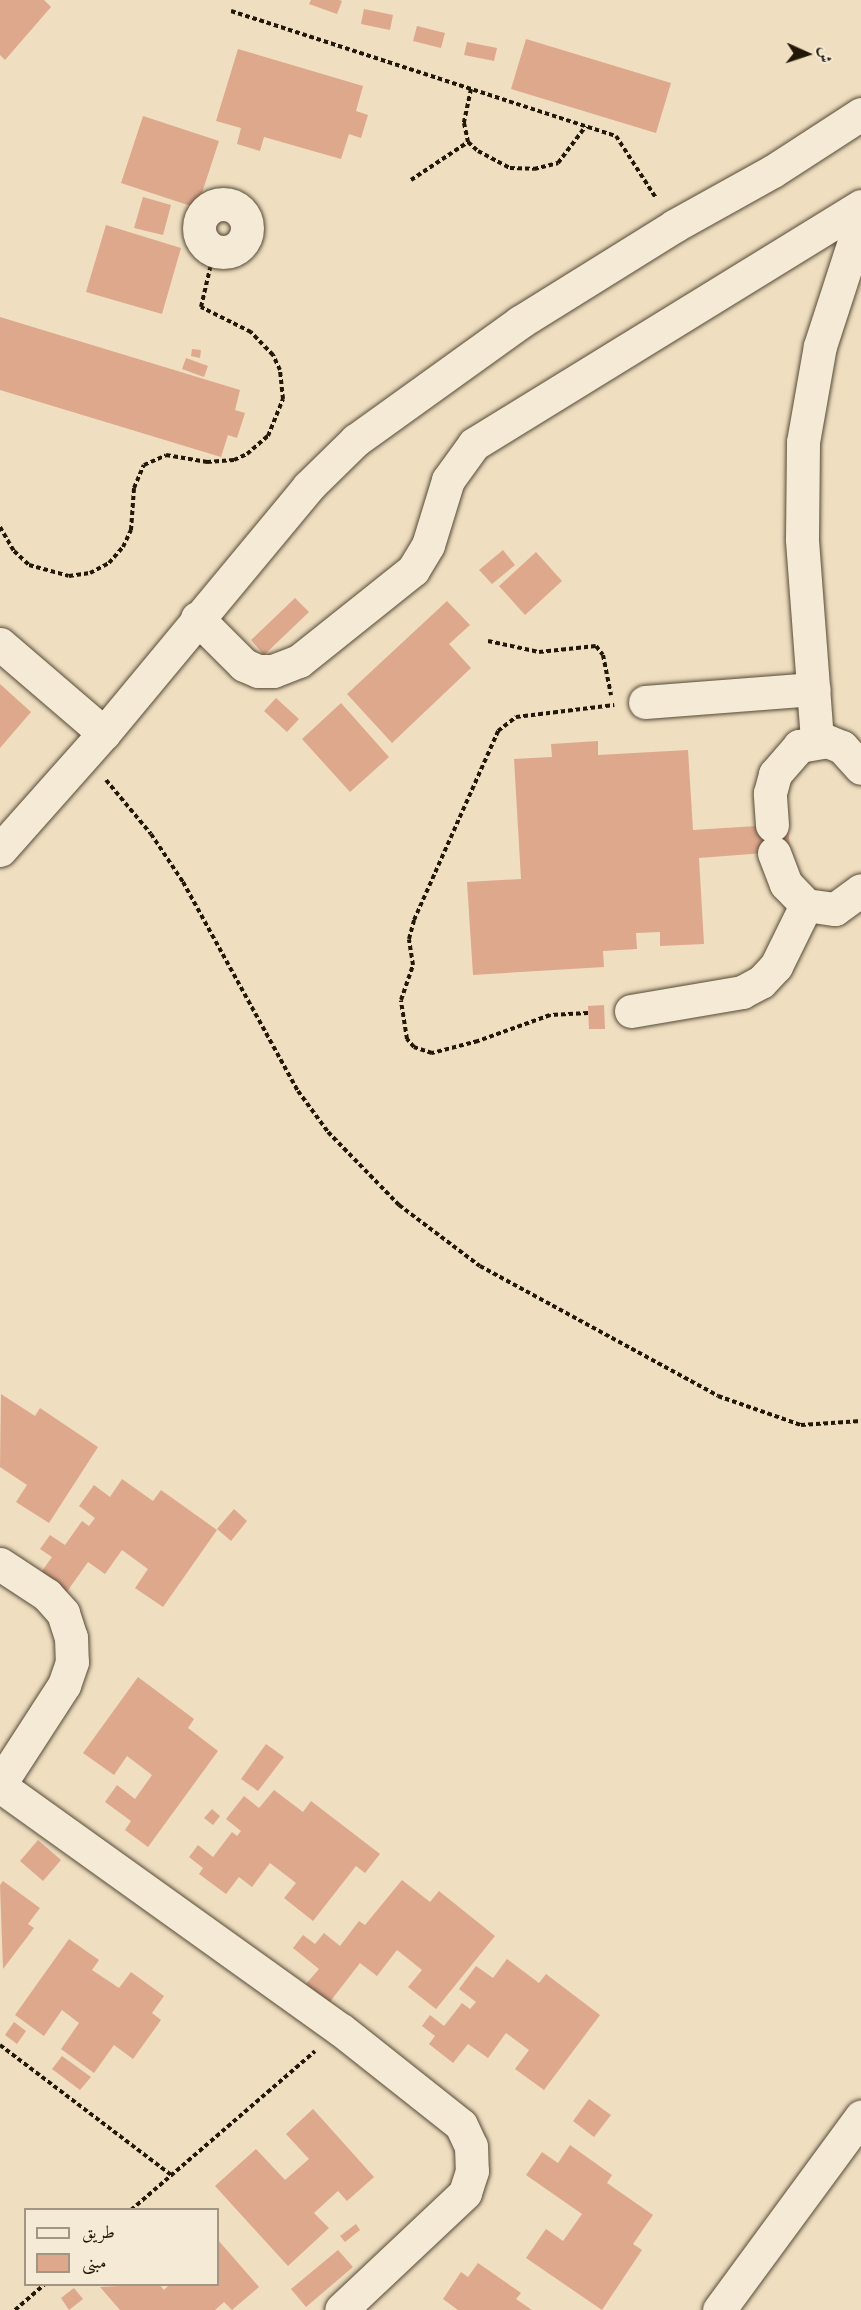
<!DOCTYPE html>
<html>
<head>
<meta charset="utf-8">
<style>
	body { margin:0 }
	#map { position:relative; width:861px; height:2310px; overflow:hidden; background:#efdec0; font-family:"IM FELL Great Primer",Amiri,serif }
	div>[style] { position:absolute }
	.building>* { inset:0; background:#dea88d }
	.path>* { height:4px; margin-top:-2px; transform-origin:0; background:repeating-linear-gradient(90deg,#221808 0 4.5px,transparent 0 7.5px) }
	.roads { filter:drop-shadow(0 0 2px #554a36) drop-shadow(0 0 2px #554a36) }
	.minor>* { height:33px; margin:-16.5px; padding:0 16.5px; transform-origin:16.5px; border-radius:16.5px; background:#f5ead6 }
	.minor>.ring { margin:-16.5px; padding:0; box-sizing:content-box; background:none; border:33px solid #f5ead6; border-radius:50% }
	span { translate:-50% -50%; white-space:nowrap; text-align:center; line-height:1.15; -webkit-text-stroke:6px #f5ead6; paint-order:stroke }
	.legend { position:absolute; left:24px; top:2208px; width:195px; height:78px; box-sizing:border-box; background:#f5ead6; border:2px solid #a19684; margin:0; padding:8px 10px; list-style:none; font-size:18px; color:#221808 }
	.legend li { display:flex; align-items:center; gap:12px; height:30px }
	.legend b { width:30px; border:2px solid #a19684 }
	.north { position:absolute; left:777px; top:24px; width:60px; height:60px; -webkit-text-stroke:4px #f5ead6; paint-order:stroke; rotate:93deg; font-size:16px; font-weight:700; line-height:24px; text-align:center; color:#221808 }
	.north::after { content:''; display:block; margin:auto; width:21px; height:27px; background:#221808; clip-path:polygon(50% 0,100% 100%,50% 72%,0 100%) }
</style>
</head>
<body>
<div id="map">
	<div class="building">
		<div style="clip-path:polygon(0 0,44px 0,51px 7px,5px 60px,0 55px)"></div>
		<div style="clip-path:polygon(311px 0,339px 0,342px 1px,337px 14px,309px 4px)"></div>
		<div style="clip-path:polygon(364px 9px,393px 15px,390px 30px,361px 24px)"></div>
		<div style="clip-path:polygon(417px 26px,445px 33px,441px 48px,413px 41px)"></div>
		<div style="clip-path:polygon(526px 39px,671px 83px,656px 133px,511px 89px)"></div>
		<div style="clip-path:polygon(467px 42px,497px 48px,494px 61px,464px 55px)"></div>
		<div style="clip-path:polygon(238px 49px,363px 86px,356px 111px,368px 115px,361px 138px,349px 134px,341px 159px,264px 137px,260px 151px,237px 144px,241px 128px,216px 121px)"></div>
		<div style="clip-path:polygon(143px 116px,219px 141px,197px 208px,121px 183px)"></div>
		<div style="clip-path:polygon(143px 197px,171px 205px,163px 235px,134px 228px)"></div>
		<div style="clip-path:polygon(106px 225px,181px 248px,162px 314px,86px 292px)"></div>
		<div style="clip-path:polygon(0 317px,240px 390px,235px 410px,245px 413px,237px 438px,228px 435px,221px 457px,0 390px)"></div>
		<div style="clip-path:polygon(192px 349px,201px 350px,200px 358px,191px 356px)"></div>
		<div style="clip-path:polygon(186px 358px,208px 366px,204px 377px,182px 369px)"></div>
		<div style="clip-path:polygon(503px 550px,515px 565px,492px 584px,479px 570px)"></div>
		<div style="clip-path:polygon(536px 552px,562px 581px,525px 615px,499px 586px)"></div>
		<div style="clip-path:polygon(295px 598px,309px 612px,264px 655px,251px 640px)"></div>
		<div style="clip-path:polygon(447px 601px,470px 625px,449px 644px,471px 668px,392px 743px,347px 694px)"></div>
		<div style="clip-path:polygon(0 684px,31px 712px,0 748px)"></div>
		<div style="clip-path:polygon(276px 698px,299px 719px,287px 732px,264px 711px)"></div>
		<div style="clip-path:polygon(341px 703px,389px 757px,350px 792px,302px 739px)"></div>
		<div style="clip-path:polygon(598px 741px,598px 755px,688px 750px,693px 830px,788px 824px,790px 851px,699px 858px,704px 944px,660px 946px,660px 932px,636px 933px,637px 949px,603px 951px,604px 967px,473px 975px,467px 882px,521px 879px,514px 759px,552px 757px,551px 744px)"></div>
		<div style="clip-path:polygon(604px 1005px,605px 1029px,589px 1029px,588px 1006px)"></div>
		<div style="clip-path:polygon(1px 1394px,35px 1416px,40px 1408px,98px 1447px,49px 1523px,16px 1502px,27px 1485px,0 1467px)"></div>
		<div style="clip-path:polygon(122px 1479px,153px 1501px,161px 1490px,217px 1530px,163px 1607px,135px 1588px,148px 1569px,122px 1550px,105px 1574px,88px 1562px,61px 1600px,35px 1581px,52px 1557px,40px 1549px,50px 1535px,65px 1545px,82px 1521px,89px 1526px,95px 1518px,79px 1506px,94px 1485px,110px 1497px)"></div>
		<div style="clip-path:polygon(234px 1509px,247px 1521px,231px 1541px,217px 1529px)"></div>
		<div style="clip-path:polygon(138px 1677px,194px 1719px,188px 1728px,218px 1751px,148px 1847px,125px 1830px,131px 1821px,105px 1802px,117px 1785px,135px 1799px,152px 1775px,127px 1756px,114px 1775px,83px 1753px)"></div>
		<div style="clip-path:polygon(266px 1744px,284px 1757px,258px 1791px,241px 1779px)"></div>
		<div style="clip-path:polygon(274px 1790px,303px 1812px,311px 1801px,380px 1854px,365px 1873px,356px 1866px,313px 1921px,284px 1898px,296px 1883px,270px 1863px,252px 1887px,239px 1877px,226px 1894px,199px 1874px,203px 1868px,189px 1857px,198px 1845px,213px 1857px,232px 1832px,237px 1836px,241px 1831px,226px 1819px,244px 1796px,259px 1808px)"></div>
		<div style="clip-path:polygon(212px 1809px,220px 1816px,213px 1825px,204px 1818px)"></div>
		<div style="clip-path:polygon(38px 1840px,61px 1860px,43px 1881px,20px 1861px)"></div>
		<div style="clip-path:polygon(402px 1880px,430px 1902px,439px 1891px,495px 1936px,436px 2009px,408px 1987px,422px 1970px,397px 1950px,377px 1976px,360px 1963px,329px 2003px,306px 1984px,319px 1969px,293px 1948px,303px 1935px,315px 1944px,324px 1933px,340px 1946px,359px 1921px,365px 1925px)"></div>
		<div style="clip-path:polygon(3px 1881px,40px 1908px,28px 1924px,34px 1928px,3px 1969px,0 1885px)"></div>
		<div style="clip-path:polygon(69px 1939px,99px 1960px,92px 1970px,119px 1988px,131px 1972px,164px 1996px,152px 2013px,161px 2020px,133px 2059px,114px 2045px,94px 2073px,61px 2049px,79px 2023px,62px 2010px,44px 2036px,15px 2015px)"></div>
		<div style="clip-path:polygon(507px 1959px,539px 1983px,546px 1974px,600px 2015px,544px 2090px,515px 2069px,529px 2050px,506px 2033px,488px 2058px,468px 2044px,453px 2063px,429px 2044px,435px 2036px,422px 2026px,430px 2015px,444px 2026px,462px 2003px,470px 2009px,476px 2002px,459px 1989px,476px 1966px,493px 1978px)"></div>
		<div style="clip-path:polygon(14px 2022px,26px 2031px,17px 2044px,5px 2035px)"></div>
		<div style="clip-path:polygon(62px 2056px,91px 2077px,80px 2090px,52px 2069px)"></div>
		<div style="clip-path:polygon(589px 2099px,611px 2115px,594px 2137px,573px 2121px)"></div>
		<div style="clip-path:polygon(313px 2109px,374px 2177px,347px 2201px,338px 2191px,314px 2213px,329px 2228px,288px 2266px,215px 2186px,256px 2149px,285px 2180px,309px 2159px,286px 2134px)"></div>
		<div style="clip-path:polygon(570px 2145px,612px 2175px,607px 2183px,653px 2215px,633px 2244px,642px 2250px,602px 2310px,526px 2258px,546px 2229px,563px 2241px,582px 2214px,526px 2175px,542px 2152px,558px 2163px)"></div>
		<div style="clip-path:polygon(356px 2224px,360px 2230px,345px 2242px,340px 2236px)"></div>
		<div style="clip-path:polygon(218px 2240px,259px 2287px,232px 2310px,224px 2302px,215px 2310px,120px 2310px,100px 2287px,159px 2284px,164px 2290px,170px 2284px,218px 2284px)"></div>
		<div style="clip-path:polygon(338px 2250px,353px 2267px,306px 2307px,291px 2289px)"></div>
		<div style="clip-path:polygon(478px 2263px,521px 2293px,516px 2299px,532px 2310px,458px 2310px,443px 2299px,461px 2272px,468px 2277px)"></div>
		<div style="clip-path:polygon(74px 2288px,83px 2299px,69px 2310px,61px 2298px)"></div>
	</div>
	<div class="path">
		<div style="left:231px;top:11px;width:405px;rotate:18deg"></div>
		<div style="left:616px;top:136px;width:74px;rotate:57.2deg"></div>
		<div style="left:471px;top:89px;width:35px;rotate:102deg"></div>
		<div style="left:464px;top:123px;width:19px;rotate:78deg"></div>
		<div style="left:468px;top:142px;width:13px;rotate:42deg"></div>
		<div style="left:478px;top:151px;width:36px;rotate:28deg"></div>
		<div style="left:510px;top:168px;width:24px;rotate:2deg"></div>
		<div style="left:534px;top:169px;width:25px;rotate:-14deg"></div>
		<div style="left:558px;top:163px;width:46px;rotate:-52.9deg"></div>
		<div style="left:411px;top:180px;width:69px;rotate:-33.7deg"></div>
		<div style="left:0;top:527px;width:28px;rotate:60deg"></div>
		<div style="left:14px;top:551px;width:21px;rotate:43deg"></div>
		<div style="left:29px;top:565px;width:41px;rotate:15.4deg"></div>
		<div style="left:69px;top:576px;width:21px;rotate:-8deg"></div>
		<div style="left:90px;top:573px;width:21px;rotate:-28deg"></div>
		<div style="left:109px;top:563px;width:21px;rotate:-49deg"></div>
		<div style="left:123px;top:547px;width:19px;rotate:-65deg"></div>
		<div style="left:131px;top:530px;width:42px;rotate:-85.9deg"></div>
		<div style="left:134px;top:488px;width:25px;rotate:-67deg"></div>
		<div style="left:144px;top:465px;width:24px;rotate:-24deg"></div>
		<div style="left:166px;top:455px;width:42px;rotate:9.7deg"></div>
		<div style="left:207px;top:462px;width:27px;rotate:-4deg"></div>
		<div style="left:234px;top:460px;width:14px;rotate:-25deg"></div>
		<div style="left:247px;top:454px;width:28px;rotate:-41deg"></div>
		<div style="left:268px;top:436px;width:40px;rotate:-68deg"></div>
		<div style="left:283px;top:399px;width:29px;rotate:-96deg"></div>
		<div style="left:280px;top:370px;width:17px;rotate:-115deg"></div>
		<div style="left:273px;top:355px;width:32px;rotate:-134deg"></div>
		<div style="left:251px;top:332px;width:56px;rotate:-153.4deg"></div>
		<div style="left:201px;top:307px;width:57px;rotate:-76.9deg"></div>
		<div style="left:488px;top:641px;width:52px;rotate:12.2deg"></div>
		<div style="left:539px;top:652px;width:57px;rotate:-6deg"></div>
		<div style="left:596px;top:646px;width:11px;rotate:52deg"></div>
		<div style="left:603px;top:655px;width:41px;rotate:78.7deg"></div>
		<div style="left:106px;top:780px;width:70px;rotate:50.2deg"></div>
		<div style="left:151px;top:834px;width:58px;rotate:56.3deg"></div>
		<div style="left:183px;top:882px;width:239px;rotate:61.2deg"></div>
		<div style="left:298px;top:1091px;width:51px;rotate:53.8deg"></div>
		<div style="left:328px;top:1132px;width:102px;rotate:45.8deg"></div>
		<div style="left:399px;top:1205px;width:101px;rotate:37deg"></div>
		<div style="left:480px;top:1266px;width:271px;rotate:28.6deg"></div>
		<div style="left:718px;top:1396px;width:88px;rotate:19.3deg"></div>
		<div style="left:801px;top:1425px;width:60px;rotate:-3.8deg"></div>
		<div style="left:588px;top:1013px;width:38px;rotate:177deg"></div>
		<div style="left:550px;top:1015px;width:77px;rotate:160.1deg"></div>
		<div style="left:478px;top:1041px;width:48px;rotate:165.4deg"></div>
		<div style="left:432px;top:1053px;width:19px;rotate:-162deg"></div>
		<div style="left:414px;top:1047px;width:11px;rotate:-131deg"></div>
		<div style="left:407px;top:1039px;width:39px;rotate:-99deg"></div>
		<div style="left:401px;top:1000px;width:37px;rotate:-71deg"></div>
		<div style="left:413px;top:965px;width:26px;rotate:-99deg"></div>
		<div style="left:409px;top:939px;width:20px;rotate:-75deg"></div>
		<div style="left:414px;top:920px;width:207px;rotate:-66deg"></div>
		<div style="left:498px;top:731px;width:23px;rotate:-38deg"></div>
		<div style="left:516px;top:717px;width:99px;rotate:-7deg"></div>
		<div style="left:0;top:2045px;width:215px;rotate:37.2deg"></div>
		<div style="left:131px;top:2210px;width:243px;rotate:-40.8deg"></div>
		<div style="left:15px;top:2310px;width:40px;rotate:-41deg"></div>
	</div>
	<div class="roads">
		<div class="minor">
			<div class="ring" style="left:199px;top:204px;width:15px;height:15px"></div>
			<div style="left:197px;top:618px;width:66px;rotate:45deg"></div>
			<div style="left:244px;top:665px;width:15px;rotate:23deg"></div>
			<div style="left:258px;top:671px;width:15px"></div>
			<div style="left:273px;top:671px;width:28px;rotate:-21deg"></div>
			<div style="left:299px;top:661px;width:146px;rotate:-38.6deg"></div>
			<div style="left:413px;top:570px;width:29px;rotate:-59deg"></div>
			<div style="left:428px;top:545px;width:68px;rotate:-72.9deg"></div>
			<div style="left:448px;top:480px;width:44px;rotate:-54.2deg"></div>
			<div style="left:474px;top:444px;width:454px;rotate:-31.6deg"></div>
			<div style="left:0;top:644px;width:137px;rotate:40.6deg"></div>
			<div style="left:645px;top:702px;width:169px;rotate:-4.4deg"></div>
			<div style="left:817px;top:740px;width:202px;rotate:-94.3deg"></div>
			<div style="left:802px;top:539px;width:97px;rotate:-89.4deg"></div>
			<div style="left:803px;top:442px;width:97px;rotate:-80deg"></div>
			<div style="left:820px;top:346px;width:133px;rotate:-72deg"></div>
			<div style="left:772px;top:825px;width:32px;rotate:-94deg"></div>
			<div style="left:770px;top:793px;width:20px;rotate:-75deg"></div>
			<div style="left:775px;top:774px;width:37px;rotate:-49deg"></div>
			<div style="left:799px;top:746px;width:28px;rotate:-10deg"></div>
			<div style="left:827px;top:741px;width:16px;rotate:22deg"></div>
			<div style="left:842px;top:747px;width:28px;rotate:48deg"></div>
			<div style="left:0;top:850px;width:157px;rotate:-48.4deg"></div>
			<div style="left:104px;top:733px;width:320px;rotate:-50.3deg"></div>
			<div style="left:308px;top:487px;width:67px;rotate:-44.4deg"></div>
			<div style="left:356px;top:440px;width:202px;rotate:-35.7deg"></div>
			<div style="left:520px;top:322px;width:181px;rotate:-31.9deg"></div>
			<div style="left:674px;top:226px;width:113px;rotate:-29.1deg"></div>
			<div style="left:773px;top:171px;width:105px;rotate:-32.9deg"></div>
			<div style="left:774px;top:853px;width:33px;rotate:69deg"></div>
			<div style="left:786px;top:884px;width:29px;rotate:46deg"></div>
			<div style="left:806px;top:905px;width:29px;rotate:8deg"></div>
			<div style="left:835px;top:909px;width:32px;rotate:-36deg"></div>
			<div style="left:631px;top:1011px;width:113px;rotate:-9.7deg"></div>
			<div style="left:742px;top:992px;width:21px;rotate:-28deg"></div>
			<div style="left:761px;top:982px;width:22px;rotate:-47deg"></div>
			<div style="left:776px;top:966px;width:68px;rotate:-63.8deg"></div>
			<div style="left:0;top:1564px;width:56px;rotate:33.4deg"></div>
			<div style="left:47px;top:1595px;width:24px;rotate:48deg"></div>
			<div style="left:63px;top:1613px;width:25px;rotate:72deg"></div>
			<div style="left:71px;top:1637px;width:25px;rotate:88deg"></div>
			<div style="left:72px;top:1662px;width:24px;rotate:109deg"></div>
			<div style="left:64px;top:1685px;width:118px;rotate:122.9deg"></div>
			<div style="left:0;top:1786px;width:418px;rotate:35.6deg"></div>
			<div style="left:340px;top:2029px;width:154px;rotate:38.4deg"></div>
			<div style="left:461px;top:2125px;width:23px;rotate:65deg"></div>
			<div style="left:471px;top:2146px;width:25px;rotate:88deg"></div>
			<div style="left:472px;top:2171px;width:23px;rotate:108deg"></div>
			<div style="left:465px;top:2193px;width:170px;rotate:136.7deg"></div>
			<div style="left:719px;top:2310px;width:240px;rotate:-53.7deg"></div>
		</div>
	</div>
	<ul class="legend">
	<li><b style="height:8px;background:#f5ead6"></b>طريق</li>
	<li><b style="height:16px;background:#dea88d"></b>مبنى</li>
	</ul>
	<div class="north">ش</div>
</div>
</body>
</html>
